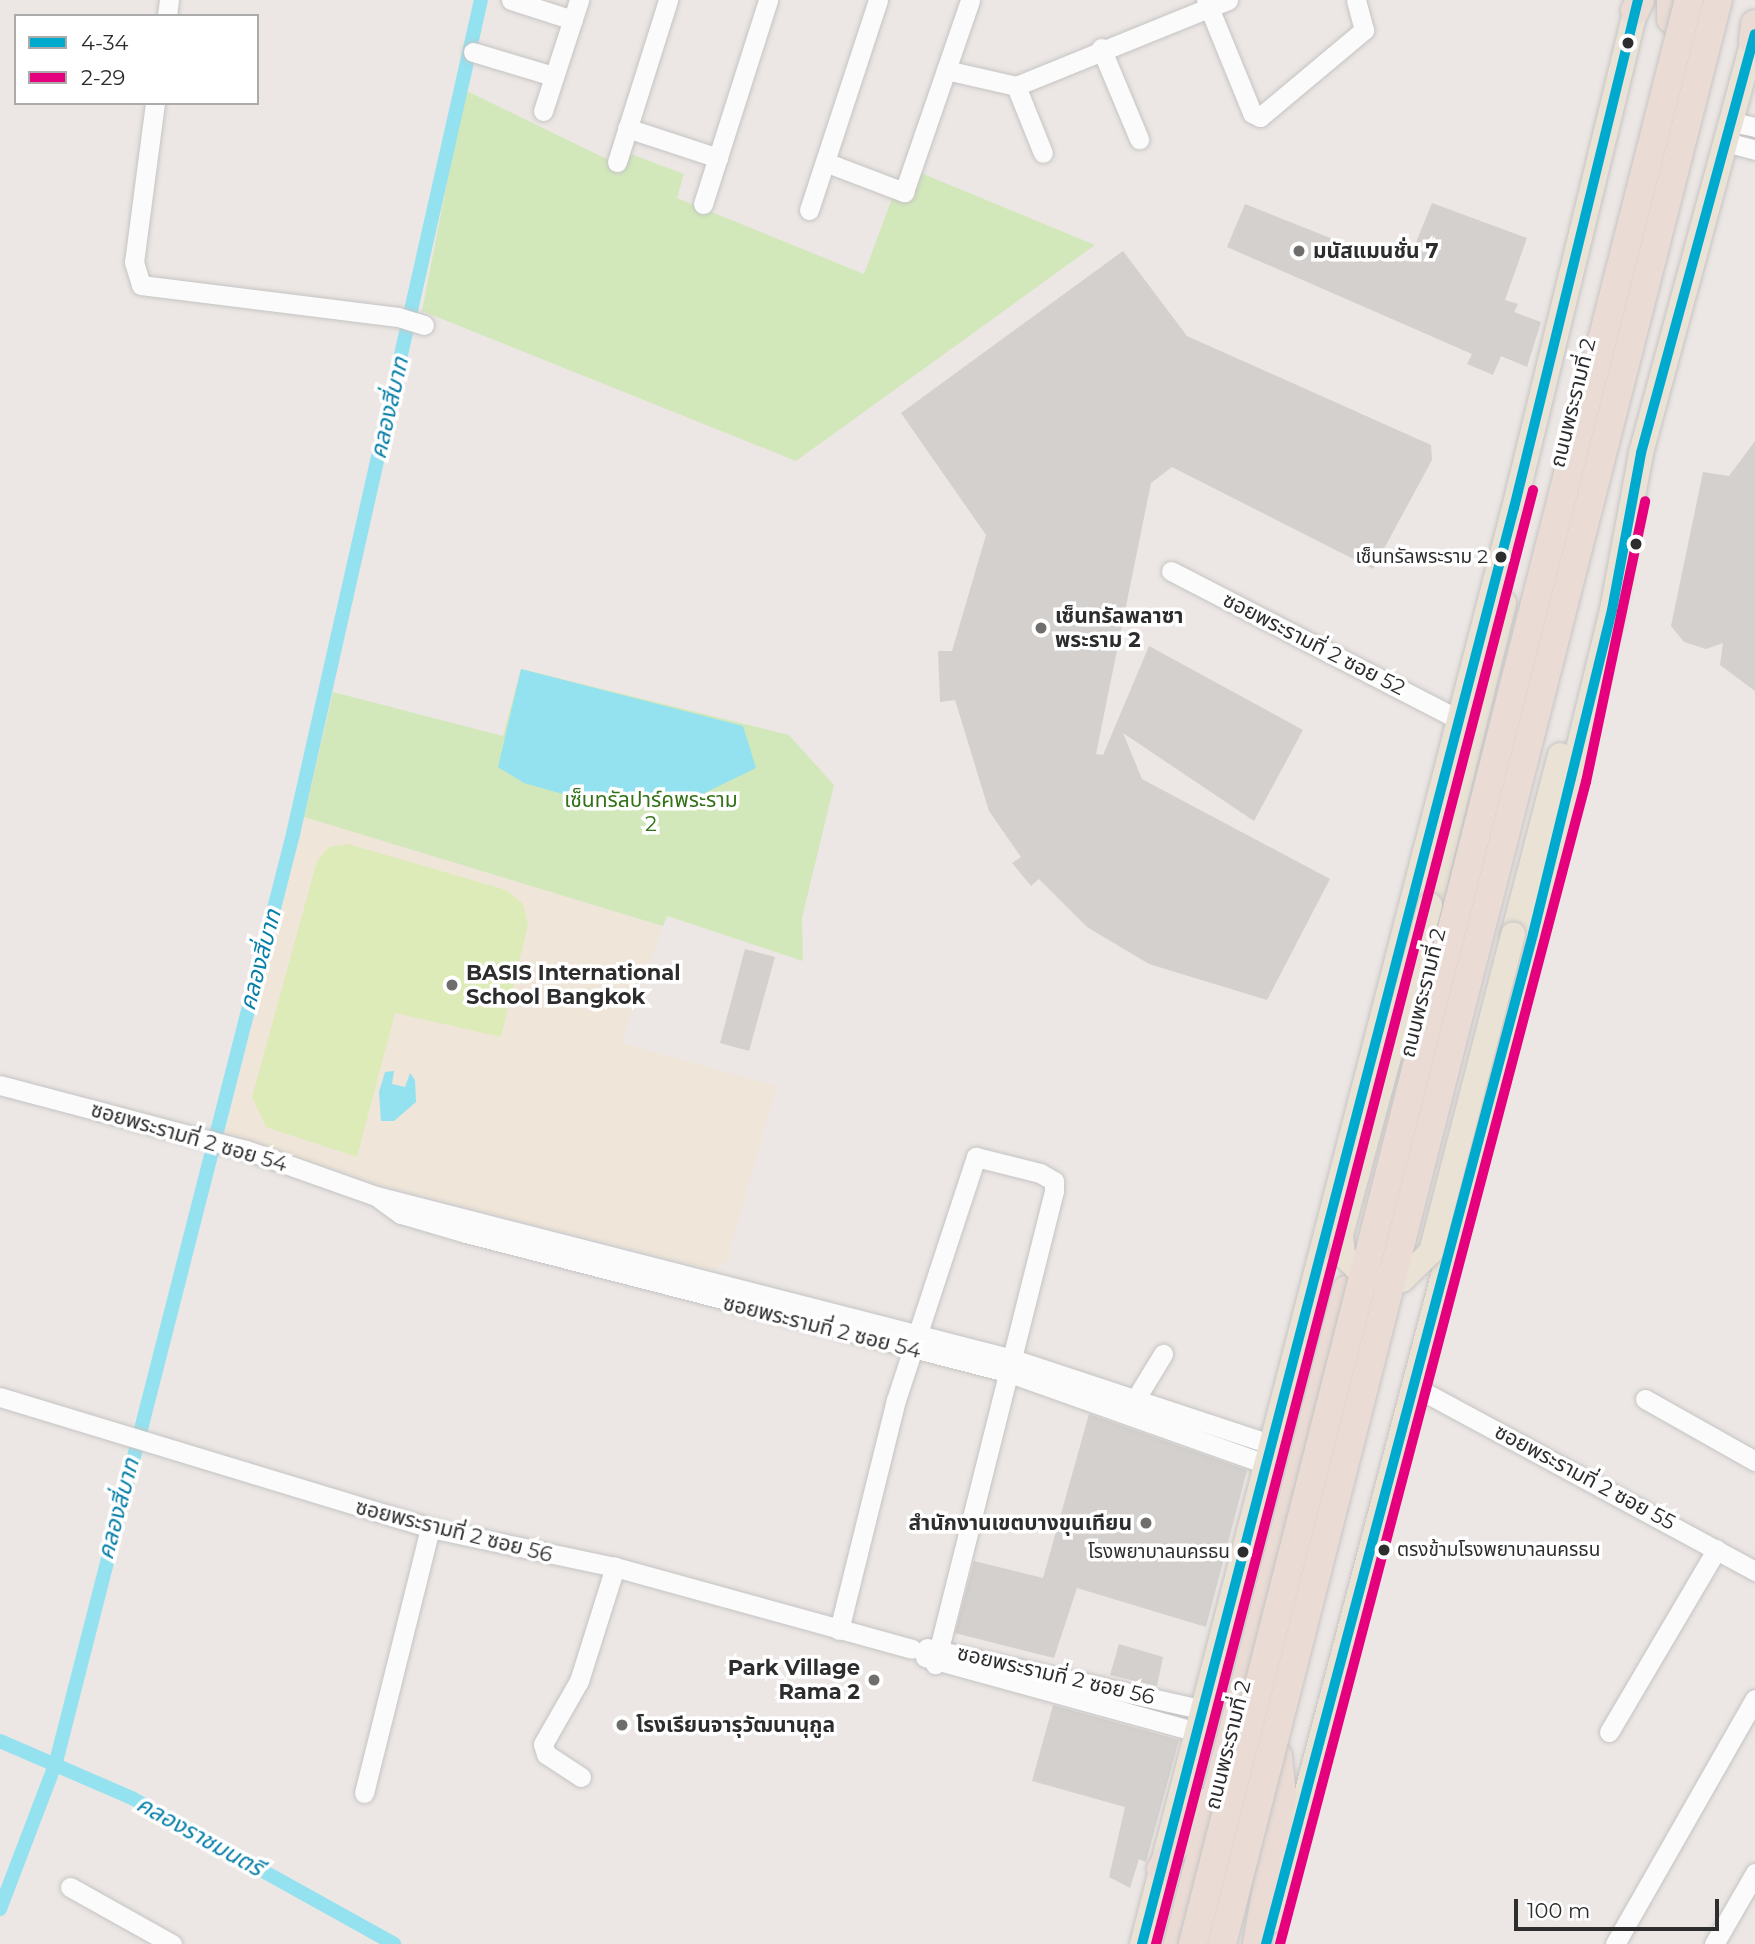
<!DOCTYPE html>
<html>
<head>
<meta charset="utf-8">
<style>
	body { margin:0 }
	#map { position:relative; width:1755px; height:1944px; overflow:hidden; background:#ece7e4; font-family:Montserrat,"Noto Sans Thai",sans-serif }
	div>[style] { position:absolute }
	.education>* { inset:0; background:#efe5d8 }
	.green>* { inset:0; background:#d2e8bb }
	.pitch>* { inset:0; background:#ddebb9 }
	.water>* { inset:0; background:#94e1f0 }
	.canal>* { height:14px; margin:-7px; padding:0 7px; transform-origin:7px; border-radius:7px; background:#94e1f0 }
	.building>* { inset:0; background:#d3d0cd }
	.roads { filter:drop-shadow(0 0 2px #c5c4c4) drop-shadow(0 0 2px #c5c4c4) }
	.minor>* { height:19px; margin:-9.5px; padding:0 9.5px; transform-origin:9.5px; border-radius:9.5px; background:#fcfbfb }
	.major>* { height:24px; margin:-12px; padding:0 12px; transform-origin:12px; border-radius:12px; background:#e9e2d5 }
	.highway>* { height:28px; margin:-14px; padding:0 14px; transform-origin:14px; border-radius:14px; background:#eadcd5 }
	.bridges { filter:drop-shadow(0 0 2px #c6c4c3) drop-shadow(0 0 2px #c6c4c3) }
	.major-bridge>* { height:24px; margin:-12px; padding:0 12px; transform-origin:12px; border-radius:12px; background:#e9e2d5 }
	.highway-bridge>* { height:28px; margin:-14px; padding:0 14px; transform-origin:14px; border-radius:14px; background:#eadcd5 }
	.bus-1>* { height:10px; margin:-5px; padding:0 5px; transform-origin:5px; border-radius:5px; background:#00a9ce }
	.bus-2>* { height:10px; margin:-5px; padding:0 5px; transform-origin:5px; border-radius:5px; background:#e5007d }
	.dots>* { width:19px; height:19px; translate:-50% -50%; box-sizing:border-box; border:4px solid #fff; border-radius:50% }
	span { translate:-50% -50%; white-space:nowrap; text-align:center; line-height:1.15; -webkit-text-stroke:7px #fff; paint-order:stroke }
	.bus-label { font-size:19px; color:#2d2d2d }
	.right { translate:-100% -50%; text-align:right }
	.left { translate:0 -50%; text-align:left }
	.poi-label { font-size:21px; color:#2d2d2d; font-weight:700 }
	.street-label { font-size:21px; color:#2d2d2d }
	.park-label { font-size:21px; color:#327117 }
	.water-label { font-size:23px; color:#077fa8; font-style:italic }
	.legend { position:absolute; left:14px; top:14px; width:245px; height:91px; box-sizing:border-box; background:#fff; border:2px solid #ababab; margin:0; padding:9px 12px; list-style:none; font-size:21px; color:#2d2d2d }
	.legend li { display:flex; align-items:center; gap:14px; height:35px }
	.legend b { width:35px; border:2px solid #ababab }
	.scale { position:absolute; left:1514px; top:1899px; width:205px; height:32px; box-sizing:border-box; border:4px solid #2d2d2d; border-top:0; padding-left:9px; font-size:21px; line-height:24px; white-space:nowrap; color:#2d2d2d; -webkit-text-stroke:5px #fff; paint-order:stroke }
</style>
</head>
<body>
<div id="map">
	<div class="education">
		<div style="clip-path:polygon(304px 817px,663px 926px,621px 1043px,777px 1086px,727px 1261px,714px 1270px,391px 1188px,225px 1134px)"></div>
	</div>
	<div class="green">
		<div style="clip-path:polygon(465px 90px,623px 167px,628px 153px,684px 174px,677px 198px,864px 274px,904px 166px,1095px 245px,796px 461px,422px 311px)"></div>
		<div style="clip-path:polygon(521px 669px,789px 735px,834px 785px,802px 918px,803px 961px,667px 916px,663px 926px,304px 817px,333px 692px,503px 736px)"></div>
	</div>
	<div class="pitch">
		<div style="clip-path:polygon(348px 844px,506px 890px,523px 904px,528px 925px,501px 1037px,395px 1013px,357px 1157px,266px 1127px,252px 1097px,317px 861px,329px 847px)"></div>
	</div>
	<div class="water">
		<div style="clip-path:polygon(521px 669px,743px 726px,756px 768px,684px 803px,598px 804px,524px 783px,498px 767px)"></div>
		<div style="clip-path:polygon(394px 1071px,392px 1084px,405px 1087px,410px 1073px,415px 1080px,416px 1102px,394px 1121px,381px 1121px,379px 1092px,385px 1072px)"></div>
	</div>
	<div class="canal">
		<div style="left:0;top:1741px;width:144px;rotate:23.4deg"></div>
		<div style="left:132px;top:1798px;width:300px;rotate:29.1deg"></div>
		<div style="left:0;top:1909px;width:157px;rotate:-69.1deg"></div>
		<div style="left:56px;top:1762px;width:958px;rotate:-75.67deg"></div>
		<div style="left:293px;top:834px;width:855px;rotate:-77.3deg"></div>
	</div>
	<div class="building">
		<div style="clip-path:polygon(1432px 203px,1527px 238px,1505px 300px,1518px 304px,1514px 312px,1541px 322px,1527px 367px,1501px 356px,1493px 375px,1467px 364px,1472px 354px,1227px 247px,1245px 204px,1378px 257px,1380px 251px,1408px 262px)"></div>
		<div style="clip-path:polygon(1123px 251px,1187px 336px,1431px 445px,1432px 460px,1373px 569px,1172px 467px,1151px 483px,1096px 754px,1103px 755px,1149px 646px,1303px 730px,1254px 821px,1123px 733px,1142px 779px,1330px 879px,1267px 1000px,1149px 964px,1087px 927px,1039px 879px,1031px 886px,1012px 863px,1021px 857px,989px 811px,955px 700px,940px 702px,938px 651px,952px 651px,986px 535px,901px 413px)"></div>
		<div style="clip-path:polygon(1755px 441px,1755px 691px,1720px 665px,1723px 643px,1706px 649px,1684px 642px,1671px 626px,1703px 472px,1729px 476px)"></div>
		<div style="clip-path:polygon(745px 949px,775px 957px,749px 1051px,720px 1043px)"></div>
		<div style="clip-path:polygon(1089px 1414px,1247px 1470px,1206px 1627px,1077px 1588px,1054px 1658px,955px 1633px,974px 1561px,1043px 1578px)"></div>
		<div style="clip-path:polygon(1119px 1644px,1163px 1657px,1157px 1686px,1110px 1675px)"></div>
		<div style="clip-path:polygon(1053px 1705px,1179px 1740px,1146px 1862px,1139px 1859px,1130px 1888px,1109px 1877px,1125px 1807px,1032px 1781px)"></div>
	</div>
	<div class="roads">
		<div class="minor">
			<div style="left:511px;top:0;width:65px;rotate:17.9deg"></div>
			<div style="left:1206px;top:0;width:122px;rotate:67.8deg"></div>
			<div style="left:1252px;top:113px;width:9px;rotate:27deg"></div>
			<div style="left:1260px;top:117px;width:136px;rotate:-39.9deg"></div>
			<div style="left:1364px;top:30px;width:31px;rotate:-105deg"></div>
			<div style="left:167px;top:16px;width:16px;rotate:-83deg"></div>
			<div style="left:1101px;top:48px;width:99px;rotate:67.3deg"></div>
			<div style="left:473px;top:52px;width:84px;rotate:16.7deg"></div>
			<div style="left:946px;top:70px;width:72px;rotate:12.9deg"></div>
			<div style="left:1016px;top:86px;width:229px;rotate:-22.1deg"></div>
			<div style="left:1016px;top:86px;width:72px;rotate:68.1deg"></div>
			<div style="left:155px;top:103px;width:160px;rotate:97.5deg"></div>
			<div style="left:134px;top:262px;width:24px;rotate:73deg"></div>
			<div style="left:141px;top:285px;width:259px;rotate:7.1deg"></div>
			<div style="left:398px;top:317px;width:27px;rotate:17deg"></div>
			<div style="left:543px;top:111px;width:117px;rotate:-72deg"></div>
			<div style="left:1732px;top:122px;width:24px;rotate:12deg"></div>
			<div style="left:627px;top:128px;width:96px;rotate:18.2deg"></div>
			<div style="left:1726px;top:142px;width:30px;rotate:15deg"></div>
			<div style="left:617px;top:162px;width:170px;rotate:-72.5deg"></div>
			<div style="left:825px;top:162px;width:85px;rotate:20.8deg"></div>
			<div style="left:904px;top:192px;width:203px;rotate:-71deg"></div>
			<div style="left:703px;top:204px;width:214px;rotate:-72.3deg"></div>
			<div style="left:809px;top:210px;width:221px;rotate:-71.8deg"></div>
			<div style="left:1171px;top:571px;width:323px;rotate:27.3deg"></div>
			<div style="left:0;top:1085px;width:254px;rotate:14.8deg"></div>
			<div style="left:246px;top:1150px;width:138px;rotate:19.5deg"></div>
			<div style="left:376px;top:1196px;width:658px;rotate:14.35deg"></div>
			<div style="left:1013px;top:1359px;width:274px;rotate:18.3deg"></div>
			<div style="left:380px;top:1199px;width:26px;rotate:36deg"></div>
			<div style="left:401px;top:1214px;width:68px;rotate:16.3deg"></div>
			<div style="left:466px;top:1233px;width:562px;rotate:14.43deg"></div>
			<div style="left:1010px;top:1373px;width:274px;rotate:19.6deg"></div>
			<div style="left:1413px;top:1386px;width:389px;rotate:28.4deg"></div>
			<div style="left:0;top:1397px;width:450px;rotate:16.9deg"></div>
			<div style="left:430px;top:1528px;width:189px;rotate:11.9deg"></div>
			<div style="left:615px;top:1567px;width:308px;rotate:15.4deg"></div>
			<div style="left:1645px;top:1399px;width:126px;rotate:29.4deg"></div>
			<div style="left:1135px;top:1400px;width:54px;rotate:-58.7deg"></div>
			<div style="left:839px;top:1630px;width:237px;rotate:-76.1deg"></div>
			<div style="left:896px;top:1400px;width:256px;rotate:-71.8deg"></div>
			<div style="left:976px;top:1157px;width:66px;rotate:14deg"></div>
			<div style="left:1040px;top:1173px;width:16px;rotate:30deg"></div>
			<div style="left:1054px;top:1181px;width:10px;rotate:90deg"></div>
			<div style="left:1054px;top:1191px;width:488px;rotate:104.1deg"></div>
			<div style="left:927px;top:1648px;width:280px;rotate:12.6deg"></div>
			<div style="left:925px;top:1657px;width:279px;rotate:15.4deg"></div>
			<div style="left:1609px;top:1732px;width:212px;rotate:-59.5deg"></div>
			<div style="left:581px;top:1777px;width:42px;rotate:-146.7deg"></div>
			<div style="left:546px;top:1754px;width:10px;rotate:-107deg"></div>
			<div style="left:543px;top:1744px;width:73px;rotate:-60.3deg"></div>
			<div style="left:579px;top:1681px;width:120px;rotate:-72.5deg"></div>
			<div style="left:364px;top:1793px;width:273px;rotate:-76deg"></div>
			<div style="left:70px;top:1887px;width:117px;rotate:29.2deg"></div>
			<div style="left:1615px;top:1944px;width:282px;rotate:-60.3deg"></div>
			<div style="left:1714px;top:1944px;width:82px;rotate:-60deg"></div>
		</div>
		<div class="major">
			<div style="left:1430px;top:905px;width:311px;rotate:-76.2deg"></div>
			<div style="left:1513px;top:934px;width:185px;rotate:-75.3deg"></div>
			<div style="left:1273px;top:1920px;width:1020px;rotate:-75.23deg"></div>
			<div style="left:1533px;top:934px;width:333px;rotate:-76.3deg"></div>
			<div style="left:1612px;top:610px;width:160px;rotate:-79.5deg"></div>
			<div style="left:1641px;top:453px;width:434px;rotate:-74.8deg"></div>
			<div style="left:1142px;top:1944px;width:1483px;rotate:-75.48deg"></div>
			<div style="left:1514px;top:508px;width:523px;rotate:-76.28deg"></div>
		</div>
		<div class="highway">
			<div style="left:1635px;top:11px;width:12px;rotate:-66deg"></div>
			<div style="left:1671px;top:19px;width:19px;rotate:-90deg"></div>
			<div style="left:1753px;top:41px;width:17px;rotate:-83deg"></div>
			<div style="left:1161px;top:1869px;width:78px;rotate:-58.2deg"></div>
			<div style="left:1178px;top:1944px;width:676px;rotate:-75.53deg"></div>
			<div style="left:1257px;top:1944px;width:149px;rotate:-80.3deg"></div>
			<div style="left:1282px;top:1797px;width:41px;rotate:-95.6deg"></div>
		</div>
	</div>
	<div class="bridges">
		<div class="major-bridge">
			<div style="left:1430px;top:905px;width:342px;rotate:105.1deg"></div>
			<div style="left:1341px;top:1235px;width:20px;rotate:84deg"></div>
			<div style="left:1343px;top:1255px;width:33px;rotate:44deg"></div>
			<div style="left:1367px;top:1278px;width:35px;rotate:3deg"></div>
			<div style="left:1402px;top:1280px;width:40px;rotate:-44deg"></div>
			<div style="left:1431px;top:1252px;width:328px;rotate:-75.5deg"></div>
		</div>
		<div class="highway-bridge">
			<div style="left:1193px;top:1944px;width:2006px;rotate:-75.69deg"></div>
			<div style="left:1222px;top:1944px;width:2006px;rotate:-75.69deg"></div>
		</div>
	</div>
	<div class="bus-1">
		<div style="left:1142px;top:1944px;width:1483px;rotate:-75.48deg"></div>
		<div style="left:1514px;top:508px;width:523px;rotate:-76.28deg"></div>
		<div style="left:1266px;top:1944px;width:1045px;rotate:-75.19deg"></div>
		<div style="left:1533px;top:934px;width:333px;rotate:-76.3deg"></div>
		<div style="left:1612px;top:610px;width:160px;rotate:-79.5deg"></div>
		<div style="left:1641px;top:453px;width:434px;rotate:-74.8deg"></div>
	</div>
	<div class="bus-2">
		<div style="left:1156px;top:1944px;width:1502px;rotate:-75.46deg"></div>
		<div style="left:1280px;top:1944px;width:1202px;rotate:-75.25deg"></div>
		<div style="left:1586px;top:782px;width:287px;rotate:-78.1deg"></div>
	</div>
	<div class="dots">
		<div style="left:1628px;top:43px;background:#2d2d2d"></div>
		<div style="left:1299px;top:251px;background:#706e6d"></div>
		<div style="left:1636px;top:544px;background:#2d2d2d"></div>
		<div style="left:1501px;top:557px;background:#2d2d2d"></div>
		<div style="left:1041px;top:628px;background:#706e6d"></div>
		<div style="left:452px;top:985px;background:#706e6d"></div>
		<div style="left:1146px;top:1523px;background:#706e6d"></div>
		<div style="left:1384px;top:1550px;background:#2d2d2d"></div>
		<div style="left:1243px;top:1552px;background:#2d2d2d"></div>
		<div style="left:874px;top:1680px;background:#706e6d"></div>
		<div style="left:622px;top:1725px;background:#706e6d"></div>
	</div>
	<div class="bus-label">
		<span class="right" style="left:1488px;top:557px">เซ็นทรัลพระราม 2</span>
		<span class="left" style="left:1397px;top:1550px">ตรงข้ามโรงพยาบาลนครธน</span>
		<span class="right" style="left:1230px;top:1552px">โรงพยาบาลนครธน</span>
	</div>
	<div class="poi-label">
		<span class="left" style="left:1313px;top:251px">มนัสแมนชั่น 7</span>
		<span class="left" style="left:1055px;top:628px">เซ็นทรัลพลาซา<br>พระราม 2</span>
		<span class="left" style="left:466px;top:985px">BASIS International<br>School Bangkok</span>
		<span class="right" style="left:1132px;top:1523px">สำนักงานเขตบางขุนเทียน</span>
		<span class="right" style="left:860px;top:1680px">Park Village<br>Rama 2</span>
		<span class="left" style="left:636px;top:1725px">โรงเรียนจารุวัฒนานุกูล</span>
	</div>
	<div class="street-label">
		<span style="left:1573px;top:403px;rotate:-76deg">ถนนพระรามที่ 2</span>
		<span style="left:1314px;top:644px;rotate:27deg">ซอยพระรามที่ 2 ซอย 52</span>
		<span style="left:1423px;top:993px;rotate:-76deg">ถนนพระรามที่ 2</span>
		<span style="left:189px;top:1137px;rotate:16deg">ซอยพระรามที่ 2 ซอย 54</span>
		<span style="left:822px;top:1327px;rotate:14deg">ซอยพระรามที่ 2 ซอย 54</span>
		<span style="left:1585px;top:1477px;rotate:28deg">ซอยพระรามที่ 2 ซอย 55</span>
		<span style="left:454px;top:1531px;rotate:14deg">ซอยพระรามที่ 2 ซอย 56</span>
		<span style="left:1056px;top:1675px;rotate:13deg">ซอยพระรามที่ 2 ซอย 56</span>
		<span style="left:1228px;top:1745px;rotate:-76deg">ถนนพระรามที่ 2</span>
	</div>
	<div class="park-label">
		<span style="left:651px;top:812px">เซ็นทรัลปาร์คพระราม<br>2</span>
	</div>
	<div class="water-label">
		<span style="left:389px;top:408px;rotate:-77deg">คลองสี่บาท</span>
		<span style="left:260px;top:960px;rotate:-75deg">คลองสี่บาท</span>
		<span style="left:118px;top:1509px;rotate:-75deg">คลองสี่บาท</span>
		<span style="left:200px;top:1836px;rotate:29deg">คลองราชมนตรี</span>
	</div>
	<ul class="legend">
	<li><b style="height:9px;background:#00a9ce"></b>4-34</li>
	<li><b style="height:9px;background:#e5007d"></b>2-29</li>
	</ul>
	<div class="scale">100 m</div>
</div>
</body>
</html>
